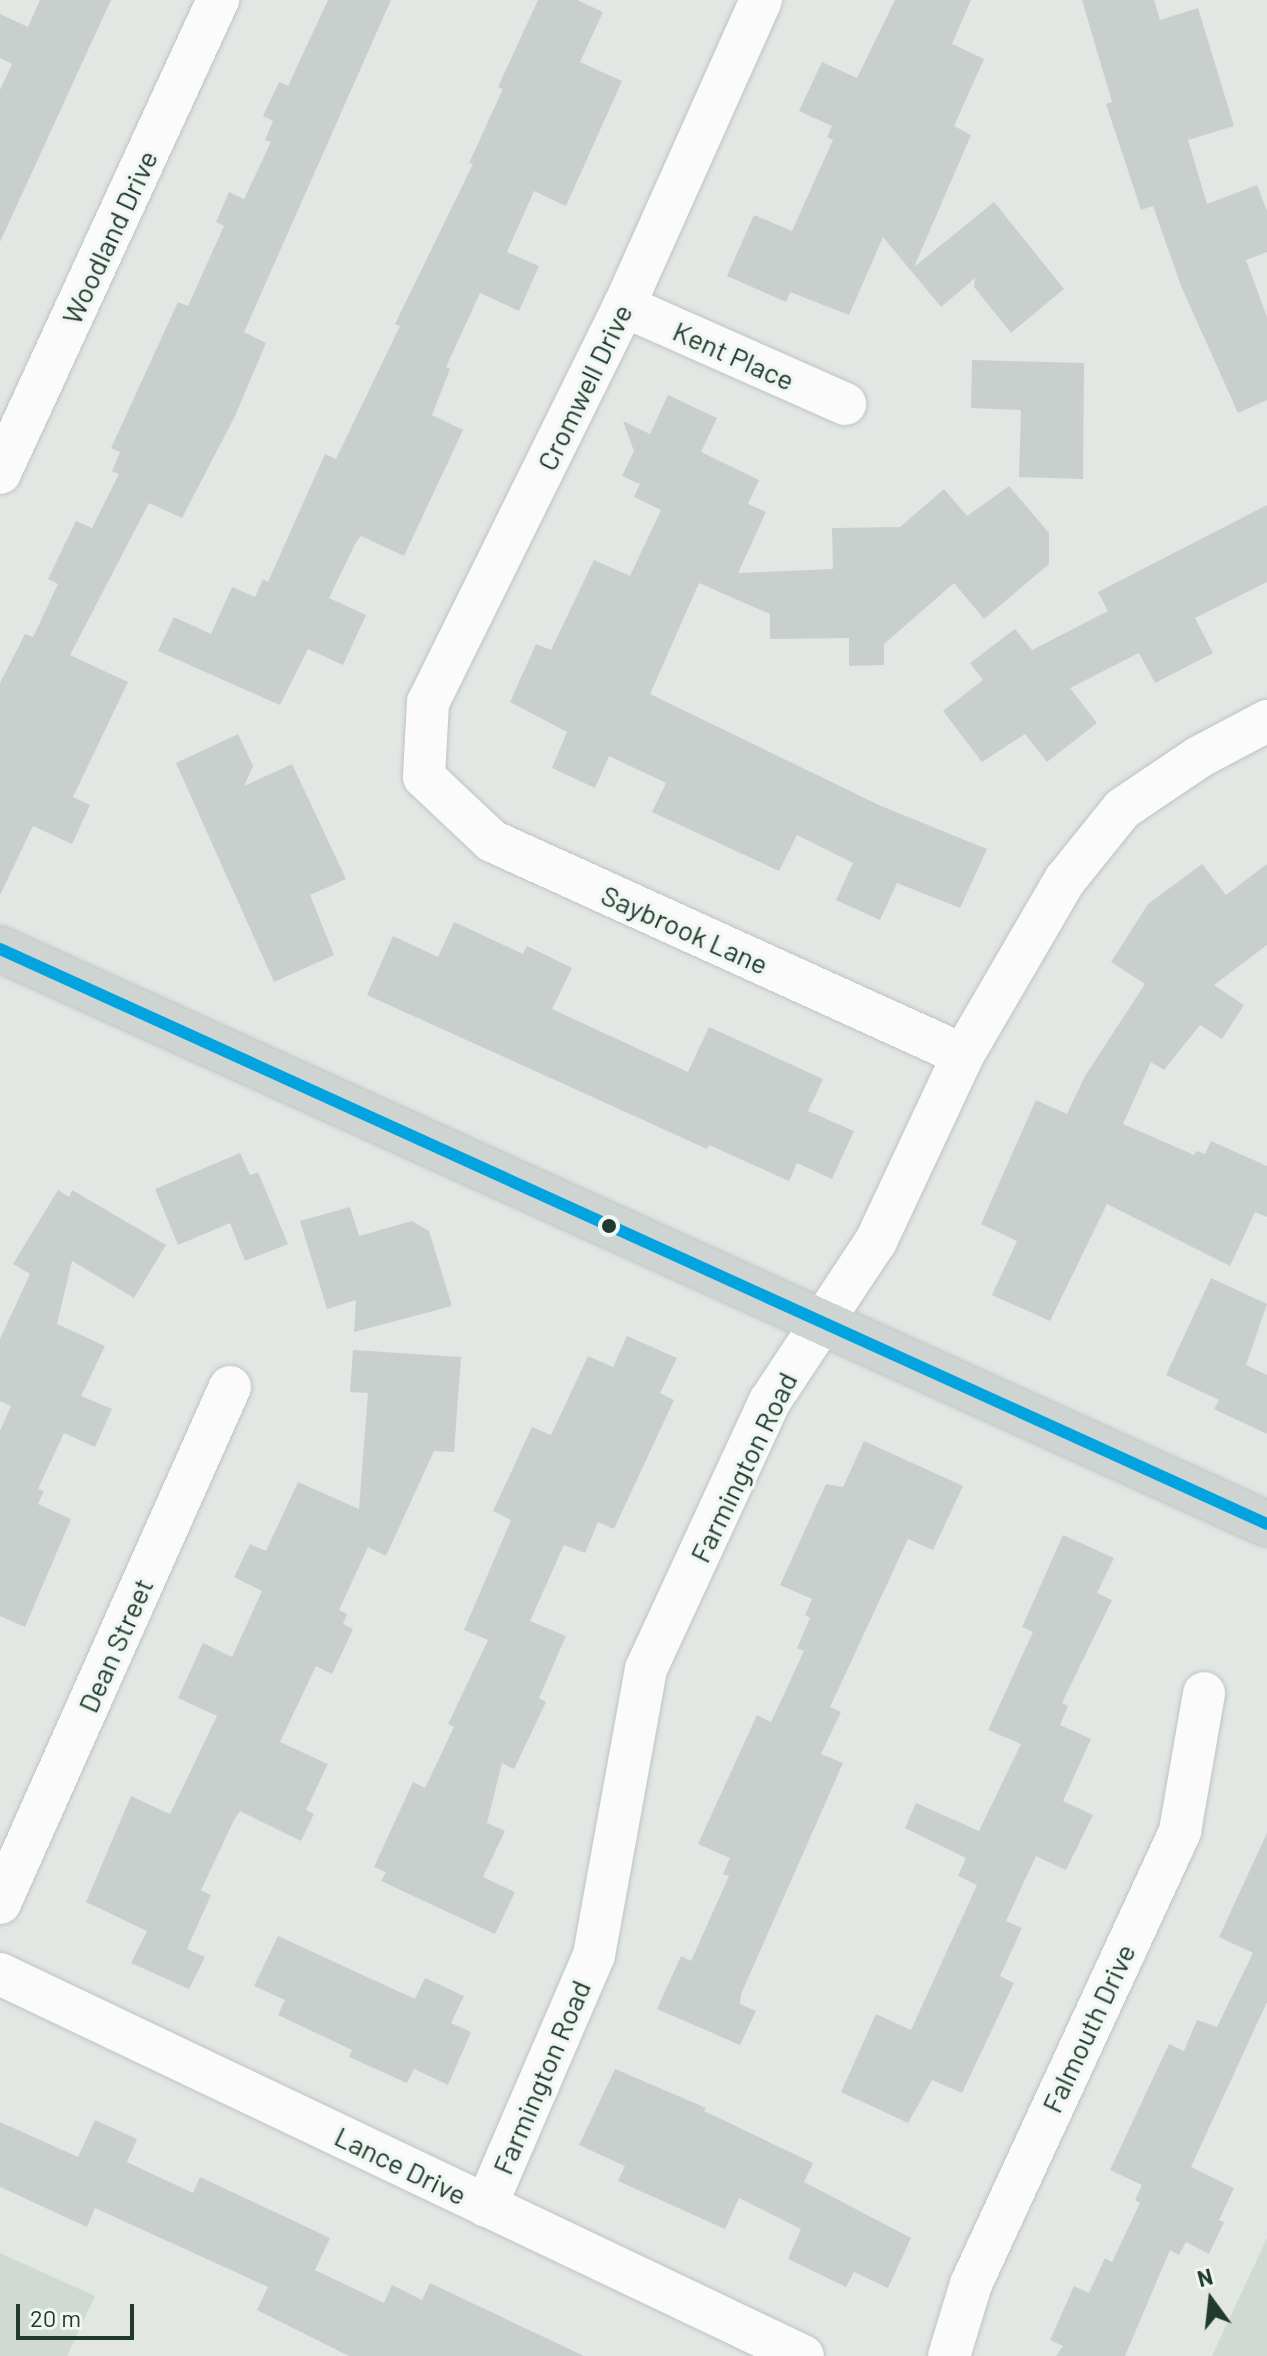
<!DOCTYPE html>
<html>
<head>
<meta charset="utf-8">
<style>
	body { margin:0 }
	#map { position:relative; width:1267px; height:2356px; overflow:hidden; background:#e2e7e4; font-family:Barlow,sans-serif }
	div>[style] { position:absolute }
	.built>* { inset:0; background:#d0d9d4 }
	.building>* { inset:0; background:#c9cfcc }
	.roads { filter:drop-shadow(0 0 2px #bfc4c1) drop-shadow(0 0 2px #bfc4c1) }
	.minor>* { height:42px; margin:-21px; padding:0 21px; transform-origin:21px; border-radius:21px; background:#fbfbfb }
	.major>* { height:44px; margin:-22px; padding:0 22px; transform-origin:22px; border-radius:22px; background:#cdd4d1 }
	.bus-1>* { height:12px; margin:-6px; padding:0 6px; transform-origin:6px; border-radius:6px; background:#03a3df }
	.dots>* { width:22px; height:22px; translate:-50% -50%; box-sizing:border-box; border:4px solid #f0f7f2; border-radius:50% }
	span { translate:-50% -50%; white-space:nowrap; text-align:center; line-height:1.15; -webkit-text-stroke:7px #f0f7f2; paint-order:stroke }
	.street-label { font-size:28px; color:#213a30 }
	.north { position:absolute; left:1171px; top:2260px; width:80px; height:80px; -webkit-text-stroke:6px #f0f7f2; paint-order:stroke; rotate:345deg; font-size:22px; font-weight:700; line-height:32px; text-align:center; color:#213a30 }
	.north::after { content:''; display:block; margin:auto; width:28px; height:36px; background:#213a30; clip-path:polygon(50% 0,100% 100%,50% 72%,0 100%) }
	.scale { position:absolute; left:16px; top:2304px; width:118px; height:36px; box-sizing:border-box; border:4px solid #213a30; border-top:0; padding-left:10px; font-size:24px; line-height:28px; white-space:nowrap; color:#213a30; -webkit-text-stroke:6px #f0f7f2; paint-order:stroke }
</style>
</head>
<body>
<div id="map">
	<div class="built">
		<div style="clip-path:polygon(1267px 2238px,1267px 2356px,1212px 2356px)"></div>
		<div style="clip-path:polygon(0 2253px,95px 2296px,67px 2356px,0 2356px)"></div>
	</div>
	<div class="building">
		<div style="clip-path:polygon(40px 0,111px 0,0 242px,0 90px,12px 64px,0 58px,0 14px,28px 27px)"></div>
		<div style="clip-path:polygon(328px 0,391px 0,244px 332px,266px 343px,235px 416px,182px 518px,149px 503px,70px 655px,128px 682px,73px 797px,90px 805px,72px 844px,33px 826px,0 895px,0 683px,25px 634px,33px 637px,58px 584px,48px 579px,76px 521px,92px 528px,119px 474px,112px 471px,120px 452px,111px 448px,178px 302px,188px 306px,224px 226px,216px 222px,229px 192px,244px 199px,271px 142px,265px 140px,273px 121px,263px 116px,279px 82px,288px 86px)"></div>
		<div style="clip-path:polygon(538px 0,577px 0,603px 12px,580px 62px,622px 81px,566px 206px,534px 191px,507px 252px,539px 266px,519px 311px,480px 293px,446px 367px,450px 369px,432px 415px,463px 430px,404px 556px,361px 536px,355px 544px,329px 598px,366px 615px,343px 665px,308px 649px,280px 705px,158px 651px,174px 617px,211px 634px,232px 587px,255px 597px,263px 579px,268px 582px,325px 454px,336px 459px,400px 326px,395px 324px,473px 164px,469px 163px,503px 89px,498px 87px)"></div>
		<div style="clip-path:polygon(895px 0,971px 0,952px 44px,984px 59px,954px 126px,971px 135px,914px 267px,994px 202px,1064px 289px,1011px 333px,974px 287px,975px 278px,941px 307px,883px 237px,849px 315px,790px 292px,786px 302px,727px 276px,754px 215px,792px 231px,833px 140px,827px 137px,832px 126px,799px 111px,822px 62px,857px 78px)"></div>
		<div style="clip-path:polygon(1082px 0,1154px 0,1160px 20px,1198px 8px,1234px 126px,1188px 140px,1207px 204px,1257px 185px,1267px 211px,1267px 252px,1246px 260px,1267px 317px,1267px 400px,1238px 413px,1181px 286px,1153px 206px,1141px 210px,1106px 104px,1112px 102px)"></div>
		<div style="clip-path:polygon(972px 360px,1084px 363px,1083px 479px,1019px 477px,1021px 410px,971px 408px)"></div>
		<div style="clip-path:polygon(668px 395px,717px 418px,701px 452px,759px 480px,748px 504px,766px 512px,738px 573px,833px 569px,832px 528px,900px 527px,944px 489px,967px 516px,1009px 486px,1049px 533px,1049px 564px,984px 619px,954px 583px,884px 644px,884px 665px,849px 666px,849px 638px,770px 639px,770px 614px,699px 583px,650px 694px,881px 806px,987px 849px,960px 908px,897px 883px,880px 920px,836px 900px,853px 863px,797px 835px,779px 871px,652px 812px,666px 783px,609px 756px,595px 788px,552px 768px,567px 732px,510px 702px,536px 644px,551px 650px,594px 560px,630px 576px,661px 510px,634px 497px,640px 484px,622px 476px,634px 451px,623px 421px,650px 434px)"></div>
		<div style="clip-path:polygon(1267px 505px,1267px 582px,1195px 618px,1213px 653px,1155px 683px,1139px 653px,1070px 688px,1097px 723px,1047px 762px,1025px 734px,982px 762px,943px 711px,983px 680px,970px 663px,1015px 629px,1032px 650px,1108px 611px,1098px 592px)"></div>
		<div style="clip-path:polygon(238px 734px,253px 766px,244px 786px,292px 764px,346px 879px,310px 895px,334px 955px,274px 982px,176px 763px)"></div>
		<div style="clip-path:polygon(1202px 864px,1226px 895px,1267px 864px,1267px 945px,1214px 985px,1244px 1005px,1222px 1039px,1200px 1025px,1164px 1070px,1151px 1062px,1123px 1124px,1194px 1155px,1197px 1151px,1205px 1154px,1211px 1141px,1267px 1166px,1267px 1217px,1255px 1212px,1230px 1266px,1107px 1204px,1050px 1321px,992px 1295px,1017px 1241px,981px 1224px,1036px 1100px,1067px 1114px,1085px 1076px,1145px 984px,1111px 962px,1148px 904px)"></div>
		<div style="clip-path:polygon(454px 922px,523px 954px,527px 946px,572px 968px,552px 1009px,688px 1072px,709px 1027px,823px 1079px,808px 1111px,854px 1131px,832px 1179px,797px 1163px,789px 1181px,709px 1145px,707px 1149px,367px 995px,393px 936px,438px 957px)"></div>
		<div style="clip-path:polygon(240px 1153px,250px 1175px,258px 1172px,288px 1244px,245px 1261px,230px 1223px,178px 1245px,155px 1189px)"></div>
		<div style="clip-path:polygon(58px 1190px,69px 1197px,72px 1190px,166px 1245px,134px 1298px,72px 1261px,57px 1324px,105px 1346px,81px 1396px,112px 1409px,95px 1447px,64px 1433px,38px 1489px,44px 1491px,38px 1504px,71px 1519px,25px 1627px,0 1616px,0 1431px,11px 1406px,0 1401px,0 1339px,30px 1274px,13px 1264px)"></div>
		<div style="clip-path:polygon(350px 1207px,359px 1236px,412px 1221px,429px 1231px,452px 1306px,354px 1332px,356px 1300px,327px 1309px,300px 1221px)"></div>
		<div style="clip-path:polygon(1211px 1278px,1267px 1304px,1246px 1365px,1267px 1375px,1267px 1434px,1214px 1409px,1219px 1400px,1166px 1375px)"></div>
		<div style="clip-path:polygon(627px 1336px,677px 1358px,660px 1393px,674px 1400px,614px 1529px,598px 1522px,585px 1553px,564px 1545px,530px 1621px,566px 1636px,539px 1698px,546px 1702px,514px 1769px,502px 1763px,487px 1823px,505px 1831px,483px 1877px,515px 1892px,495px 1934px,381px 1881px,386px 1872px,374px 1867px,413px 1782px,425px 1788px,454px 1727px,448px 1724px,488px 1640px,464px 1630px,511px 1520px,493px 1511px,532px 1427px,551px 1435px,588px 1356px,613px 1367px)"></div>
		<div style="clip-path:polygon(353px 1350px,461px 1357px,454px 1452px,434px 1451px,386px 1556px,368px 1547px,339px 1610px,347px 1614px,343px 1624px,353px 1629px,332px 1674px,316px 1666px,280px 1742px,328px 1764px,306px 1810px,314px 1814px,301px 1841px,240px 1811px,234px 1820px,201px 1890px,211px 1895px,187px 1949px,205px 1957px,189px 1989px,131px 1963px,147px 1931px,86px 1902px,131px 1796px,170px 1814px,217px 1716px,178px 1698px,203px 1643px,232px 1657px,262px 1591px,234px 1577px,250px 1544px,266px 1551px,298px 1482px,359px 1509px,368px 1393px,350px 1392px)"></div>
		<div style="clip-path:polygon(864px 1441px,963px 1486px,933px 1550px,908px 1539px,830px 1707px,841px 1712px,821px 1754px,843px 1763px,741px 1994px,740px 2004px,756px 2011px,740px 2045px,657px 2009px,681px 1956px,691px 1961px,729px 1876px,723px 1874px,730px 1858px,698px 1844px,757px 1715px,771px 1722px,804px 1651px,797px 1648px,810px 1618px,805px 1615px,812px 1599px,780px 1585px,826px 1484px,843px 1487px)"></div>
		<div style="clip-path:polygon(1063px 1535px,1114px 1558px,1097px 1593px,1112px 1600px,1062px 1703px,1068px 1706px,1060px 1725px,1091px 1739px,1063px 1801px,1093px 1815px,1066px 1870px,1036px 1856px,1006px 1921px,1022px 1928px,1000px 1976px,1014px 1983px,962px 2093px,932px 2080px,908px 2123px,841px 2092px,876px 2014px,911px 2030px,977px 1885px,958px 1876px,966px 1858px,905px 1828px,916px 1803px,979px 1831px,1021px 1744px,988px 1730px,1033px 1632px,1022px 1627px)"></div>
		<div style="clip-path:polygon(1267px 1833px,1267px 2002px,1191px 2167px,1234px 2188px,1219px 2220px,1224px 2222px,1209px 2254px,1186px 2242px,1179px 2255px,1170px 2250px,1125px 2356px,1056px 2356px,1063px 2346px,1050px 2340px,1074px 2286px,1089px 2293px,1105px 2258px,1112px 2262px,1140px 2203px,1135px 2200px,1142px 2185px,1110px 2170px,1169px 2044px,1184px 2051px,1197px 2020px,1217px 2027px,1253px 1953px,1219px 1937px)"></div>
		<div style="clip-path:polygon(278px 1936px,415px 1999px,425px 1978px,464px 1996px,451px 2023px,471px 2032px,448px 2085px,414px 2069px,407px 2083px,349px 2057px,352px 2050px,278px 2015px,285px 2000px,254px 1986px)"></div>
		<div style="clip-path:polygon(615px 2069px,706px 2108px,704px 2111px,813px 2163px,804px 2182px,911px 2238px,888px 2288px,854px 2272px,846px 2287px,788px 2259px,801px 2229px,739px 2198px,725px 2229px,618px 2181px,625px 2166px,579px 2145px)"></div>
		<div style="clip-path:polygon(95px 2120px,137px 2139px,127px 2162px,193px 2193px,200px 2177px,330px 2238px,315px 2270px,384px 2303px,392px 2285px,422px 2300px,430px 2283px,584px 2356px,349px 2356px,257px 2310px,268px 2287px,95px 2208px,87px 2227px,0 2187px,0 2122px,78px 2157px)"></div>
	</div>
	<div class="roads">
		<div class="minor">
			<div style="left:761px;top:0;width:335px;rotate:114.1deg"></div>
			<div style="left:624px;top:306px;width:442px;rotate:116.3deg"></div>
			<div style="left:428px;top:702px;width:75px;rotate:93.1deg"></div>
			<div style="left:424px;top:777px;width:93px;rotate:43.3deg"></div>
			<div style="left:492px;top:841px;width:517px;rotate:24.43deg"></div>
			<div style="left:624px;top:306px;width:242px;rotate:23.9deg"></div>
			<div style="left:0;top:473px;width:521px;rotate:-65.26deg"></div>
			<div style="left:0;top:1903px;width:565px;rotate:-65.98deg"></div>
			<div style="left:0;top:1974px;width:889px;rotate:25.44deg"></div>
			<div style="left:486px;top:2206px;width:273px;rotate:-66.7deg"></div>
			<div style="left:594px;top:1955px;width:291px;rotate:-79.7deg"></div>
			<div style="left:646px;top:1669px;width:295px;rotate:-65.2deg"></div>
			<div style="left:770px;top:1401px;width:192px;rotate:-56.5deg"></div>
			<div style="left:876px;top:1241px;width:205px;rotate:-64.9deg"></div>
			<div style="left:963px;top:1055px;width:203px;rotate:-59.8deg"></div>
			<div style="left:1065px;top:880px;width:91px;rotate:-51.2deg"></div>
			<div style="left:1122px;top:809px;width:93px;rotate:-34deg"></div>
			<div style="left:1199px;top:757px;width:77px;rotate:-27.9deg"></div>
			<div style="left:949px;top:2356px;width:75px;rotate:-73deg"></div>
			<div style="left:971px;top:2284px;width:499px;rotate:-65.2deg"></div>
			<div style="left:1180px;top:1831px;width:140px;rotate:-80.1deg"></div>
		</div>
		<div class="major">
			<div style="left:0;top:949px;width:1391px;rotate:24.41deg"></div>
		</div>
	</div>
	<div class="bus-1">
		<div style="left:0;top:949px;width:1391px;rotate:24.41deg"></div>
	</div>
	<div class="dots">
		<div style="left:609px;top:1226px;background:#213a30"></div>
	</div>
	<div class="street-label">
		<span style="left:109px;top:237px;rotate:-65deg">Woodland Drive</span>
		<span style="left:734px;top:355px;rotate:24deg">Kent Place</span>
		<span style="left:584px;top:387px;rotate:-64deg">Cromwell Drive</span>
		<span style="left:685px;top:929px;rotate:24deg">Saybrook Lane</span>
		<span style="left:743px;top:1467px;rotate:-64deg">Farmington Road</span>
		<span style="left:115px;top:1645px;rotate:-66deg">Dean Street</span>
		<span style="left:1088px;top:2028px;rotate:-65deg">Falmouth Drive</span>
		<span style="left:541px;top:2077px;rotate:-67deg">Farmington Road</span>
		<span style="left:401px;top:2165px;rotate:26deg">Lance Drive</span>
	</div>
	<div class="north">N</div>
	<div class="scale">20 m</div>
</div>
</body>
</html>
